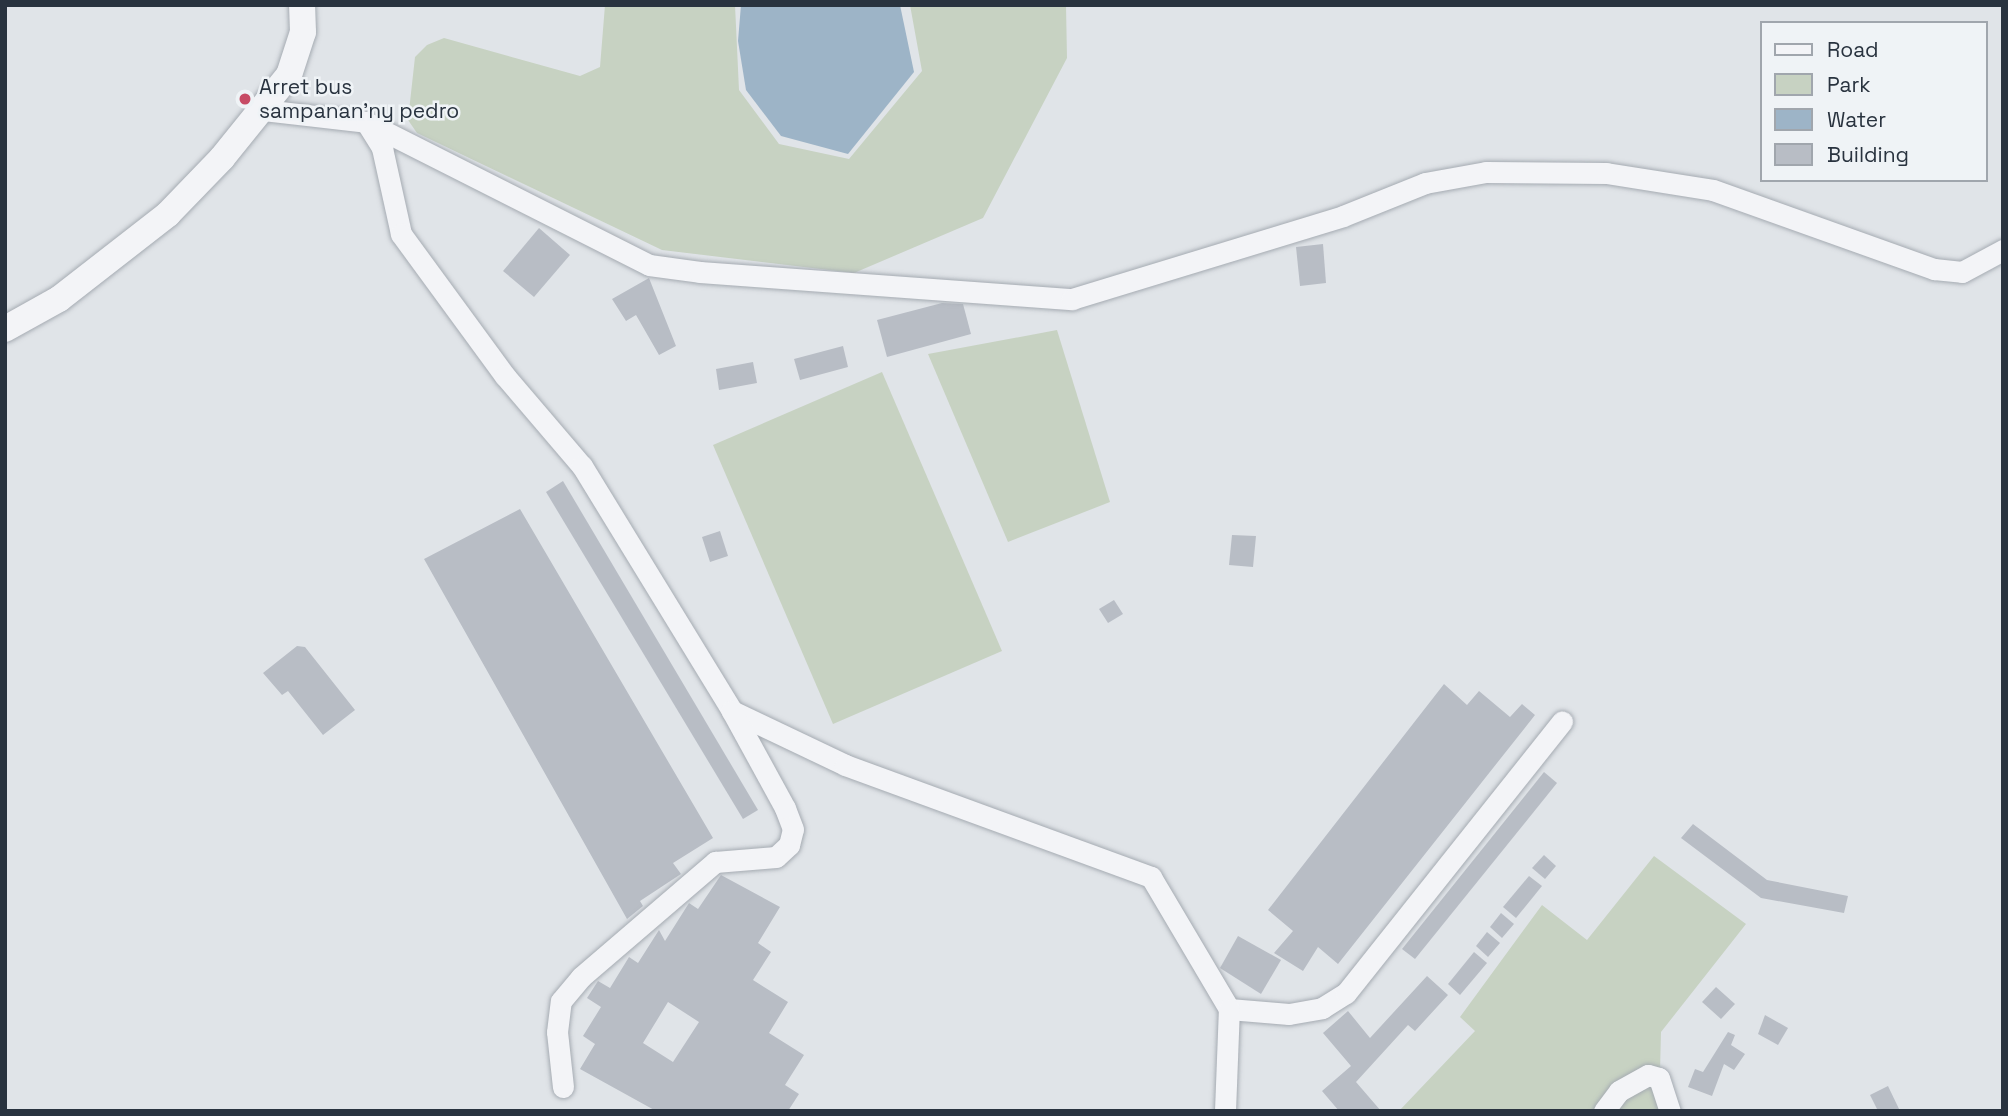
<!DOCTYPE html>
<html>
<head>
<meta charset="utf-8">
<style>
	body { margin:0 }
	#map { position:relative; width:2008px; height:1116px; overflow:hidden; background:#e0e4e8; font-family:"Space Grotesk",sans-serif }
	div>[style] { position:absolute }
	.green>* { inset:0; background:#c7d2c2 }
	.water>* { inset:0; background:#9db4c7 }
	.building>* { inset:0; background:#b8bdc5 }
	.roads { filter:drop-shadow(0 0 2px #a5abb2) drop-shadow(0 0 2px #a5abb2) }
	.minor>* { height:21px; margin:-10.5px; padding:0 10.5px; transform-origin:10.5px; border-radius:10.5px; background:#f3f4f7 }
	.tertiary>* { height:26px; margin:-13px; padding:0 13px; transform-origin:13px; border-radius:13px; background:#f3f4f7 }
	.dots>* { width:19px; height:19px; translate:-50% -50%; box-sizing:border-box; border:4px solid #eff3f6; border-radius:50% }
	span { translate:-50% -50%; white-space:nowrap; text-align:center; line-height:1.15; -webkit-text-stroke:5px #eff3f6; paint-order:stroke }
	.poi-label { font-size:21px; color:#29333f }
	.left { translate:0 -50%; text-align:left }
	.frame { position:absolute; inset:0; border:7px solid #29333f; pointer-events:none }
	.legend { position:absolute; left:1760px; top:21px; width:228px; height:161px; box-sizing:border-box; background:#eff3f6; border:2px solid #a0a6ad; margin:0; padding:9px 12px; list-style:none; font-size:21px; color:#29333f }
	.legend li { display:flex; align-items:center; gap:14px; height:35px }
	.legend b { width:35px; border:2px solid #a0a6ad }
</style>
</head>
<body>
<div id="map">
	<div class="green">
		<div style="clip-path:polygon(605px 5px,735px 5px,739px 90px,779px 144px,849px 159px,922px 71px,910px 5px,1066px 5px,1067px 58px,983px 218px,854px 273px,662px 250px,417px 133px,408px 120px,415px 57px,427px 45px,444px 38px,580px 76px,600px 67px)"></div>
		<div style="clip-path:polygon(1057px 330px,1110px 502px,1008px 542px,928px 354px)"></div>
		<div style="clip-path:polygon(882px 372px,1002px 651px,833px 724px,713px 445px)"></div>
		<div style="clip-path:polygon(1654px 856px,1746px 924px,1661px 1032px,1659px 1111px,1399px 1111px,1475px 1031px,1460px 1017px,1542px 905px,1587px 940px)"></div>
	</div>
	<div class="water">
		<div style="clip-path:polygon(741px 5px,900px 5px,914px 72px,848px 154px,781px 136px,746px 90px,738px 41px)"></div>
	</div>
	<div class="building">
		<div style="clip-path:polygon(539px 228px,570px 255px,534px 297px,503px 271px)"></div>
		<div style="clip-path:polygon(1323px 244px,1326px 283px,1300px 286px,1296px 247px)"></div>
		<div style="clip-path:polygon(649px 278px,676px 346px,659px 355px,636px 315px,626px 321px,612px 299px)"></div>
		<div style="clip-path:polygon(942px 303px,963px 304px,971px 334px,887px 357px,877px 320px)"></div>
		<div style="clip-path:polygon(843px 346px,848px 367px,800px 380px,794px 359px)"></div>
		<div style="clip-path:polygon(753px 362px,757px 383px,719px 390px,716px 369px)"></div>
		<div style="clip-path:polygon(563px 481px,758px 810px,743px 819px,546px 492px)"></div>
		<div style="clip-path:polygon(520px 509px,713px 838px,673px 863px,681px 874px,640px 901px,643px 906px,627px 919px,424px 559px)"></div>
		<div style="clip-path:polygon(720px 531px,728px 556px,710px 562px,702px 537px)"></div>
		<div style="clip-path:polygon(1232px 535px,1256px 536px,1253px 567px,1229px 565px)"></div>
		<div style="clip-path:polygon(1114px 600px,1123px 614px,1108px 623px,1099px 609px)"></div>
		<div style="clip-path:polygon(297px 646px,305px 647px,355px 710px,323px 735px,288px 691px,282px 695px,263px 673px)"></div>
		<div style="clip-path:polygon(1444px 684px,1467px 705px,1479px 691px,1510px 717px,1522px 704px,1535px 715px,1338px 964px,1318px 947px,1303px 971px,1274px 953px,1293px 931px,1268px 910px)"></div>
		<div style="clip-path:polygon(1544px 772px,1557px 783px,1415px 959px,1402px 949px)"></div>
		<div style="clip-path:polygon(1693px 824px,1767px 880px,1848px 896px,1844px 913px,1761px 898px,1681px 838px)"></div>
		<div style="clip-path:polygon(1544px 855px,1556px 866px,1545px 879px,1532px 868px)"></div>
		<div style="clip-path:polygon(evenodd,721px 875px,780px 907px,758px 943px,771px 952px,753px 980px,788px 1002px,769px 1033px,804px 1055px,785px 1085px,799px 1094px,788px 1111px,656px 1111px,580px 1069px,595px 1044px,583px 1036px,601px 1007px,587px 998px,598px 981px,610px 988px,629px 957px,638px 963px,659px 930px,665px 941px,689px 903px,698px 909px,721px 875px,668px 1002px,699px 1022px,673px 1062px,643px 1043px,668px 1002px)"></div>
		<div style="clip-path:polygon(1529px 876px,1542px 886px,1516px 918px,1503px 907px)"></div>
		<div style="clip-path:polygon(1501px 913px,1514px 924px,1502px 938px,1490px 927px)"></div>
		<div style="clip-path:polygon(1487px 932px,1500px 943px,1488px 957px,1476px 946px)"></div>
		<div style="clip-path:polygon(1238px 936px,1281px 960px,1261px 994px,1220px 968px)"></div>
		<div style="clip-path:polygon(1474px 952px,1487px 963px,1460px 995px,1448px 984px)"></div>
		<div style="clip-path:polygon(1427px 976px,1448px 995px,1415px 1031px,1408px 1025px,1356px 1082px,1381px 1111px,1339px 1111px,1322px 1091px,1351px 1066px,1323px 1033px,1348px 1011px,1370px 1038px)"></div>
		<div style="clip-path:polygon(1716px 987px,1735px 1004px,1721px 1019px,1702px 1002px)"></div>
		<div style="clip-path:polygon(1765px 1015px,1788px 1028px,1778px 1045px,1758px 1034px)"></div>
		<div style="clip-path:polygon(1728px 1032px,1735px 1035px,1731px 1045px,1745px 1054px,1734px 1070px,1724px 1064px,1712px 1096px,1688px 1087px,1695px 1069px,1703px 1072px)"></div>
		<div style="clip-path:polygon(1888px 1086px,1900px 1111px,1878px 1111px,1870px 1095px)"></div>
	</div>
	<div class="roads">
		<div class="minor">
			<div style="left:263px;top:110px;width:104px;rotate:6.6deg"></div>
			<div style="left:366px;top:122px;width:317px;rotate:26.8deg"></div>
			<div style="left:649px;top:265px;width:51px;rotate:7.8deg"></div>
			<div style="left:700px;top:272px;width:373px;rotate:4.2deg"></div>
			<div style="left:1072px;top:299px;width:283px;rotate:-17deg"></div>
			<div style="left:1343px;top:216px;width:88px;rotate:-21.9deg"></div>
			<div style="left:1425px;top:183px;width:62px;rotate:-10.2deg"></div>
			<div style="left:1486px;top:172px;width:120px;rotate:0.5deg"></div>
			<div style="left:1606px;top:173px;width:108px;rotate:9deg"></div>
			<div style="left:1713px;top:190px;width:235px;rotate:19.7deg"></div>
			<div style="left:1934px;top:269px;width:28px;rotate:6deg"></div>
			<div style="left:1962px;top:272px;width:47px;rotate:-28.2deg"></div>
			<div style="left:366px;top:122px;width:31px;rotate:58deg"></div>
			<div style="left:382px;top:148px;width:88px;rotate:77.5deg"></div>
			<div style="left:401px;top:234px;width:176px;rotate:53.8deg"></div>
			<div style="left:505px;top:376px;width:118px;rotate:49.5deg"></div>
			<div style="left:582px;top:466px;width:287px;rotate:58.5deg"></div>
			<div style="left:732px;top:711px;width:125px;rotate:25.5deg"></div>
			<div style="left:845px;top:765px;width:326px;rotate:20.1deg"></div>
			<div style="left:1151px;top:877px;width:153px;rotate:59.4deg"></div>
			<div style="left:1229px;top:1009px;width:60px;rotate:4.8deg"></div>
			<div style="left:1289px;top:1014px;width:34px;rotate:-10deg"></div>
			<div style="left:1322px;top:1008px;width:28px;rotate:-32deg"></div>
			<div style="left:1346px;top:993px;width:347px;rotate:-51.5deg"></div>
			<div style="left:563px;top:1087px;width:55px;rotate:-96.2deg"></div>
			<div style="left:557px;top:1032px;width:31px;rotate:-83deg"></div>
			<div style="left:561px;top:1001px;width:31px;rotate:-50deg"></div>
			<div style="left:581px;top:977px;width:177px;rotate:-40.6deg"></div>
			<div style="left:715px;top:862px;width:61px;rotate:-4.7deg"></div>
			<div style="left:776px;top:857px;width:18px;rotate:-43deg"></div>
			<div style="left:789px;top:845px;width:16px;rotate:-76deg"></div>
			<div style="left:793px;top:829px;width:22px;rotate:-111deg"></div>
			<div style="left:785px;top:808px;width:111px;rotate:-118.7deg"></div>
			<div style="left:1225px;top:1111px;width:102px;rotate:-87.8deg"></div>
			<div style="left:1604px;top:1111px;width:25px;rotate:-53deg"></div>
			<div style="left:1619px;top:1091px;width:33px;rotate:-29deg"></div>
			<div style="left:1648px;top:1075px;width:11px;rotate:15deg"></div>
			<div style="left:1659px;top:1078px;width:35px;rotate:72deg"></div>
		</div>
		<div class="tertiary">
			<div style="left:5px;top:329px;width:62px;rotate:-29.1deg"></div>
			<div style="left:59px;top:299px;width:138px;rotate:-37.9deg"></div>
			<div style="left:168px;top:214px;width:78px;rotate:-46deg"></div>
			<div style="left:222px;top:158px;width:107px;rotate:-51.1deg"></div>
			<div style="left:289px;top:75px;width:45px;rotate:-72deg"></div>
			<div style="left:303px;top:32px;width:27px;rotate:-92deg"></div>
		</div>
	</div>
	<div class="dots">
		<div style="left:245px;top:99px;background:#c74b65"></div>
	</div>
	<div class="poi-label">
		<span class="left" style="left:259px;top:99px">Arret bus<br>sampanan'ny pedro</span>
	</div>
	<div class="frame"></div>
	<ul class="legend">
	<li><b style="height:9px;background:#f3f4f7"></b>Road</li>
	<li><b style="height:19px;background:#c7d2c2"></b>Park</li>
	<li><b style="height:19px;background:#9db4c7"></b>Water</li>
	<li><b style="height:19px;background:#b8bdc5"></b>Building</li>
	</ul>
</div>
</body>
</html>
